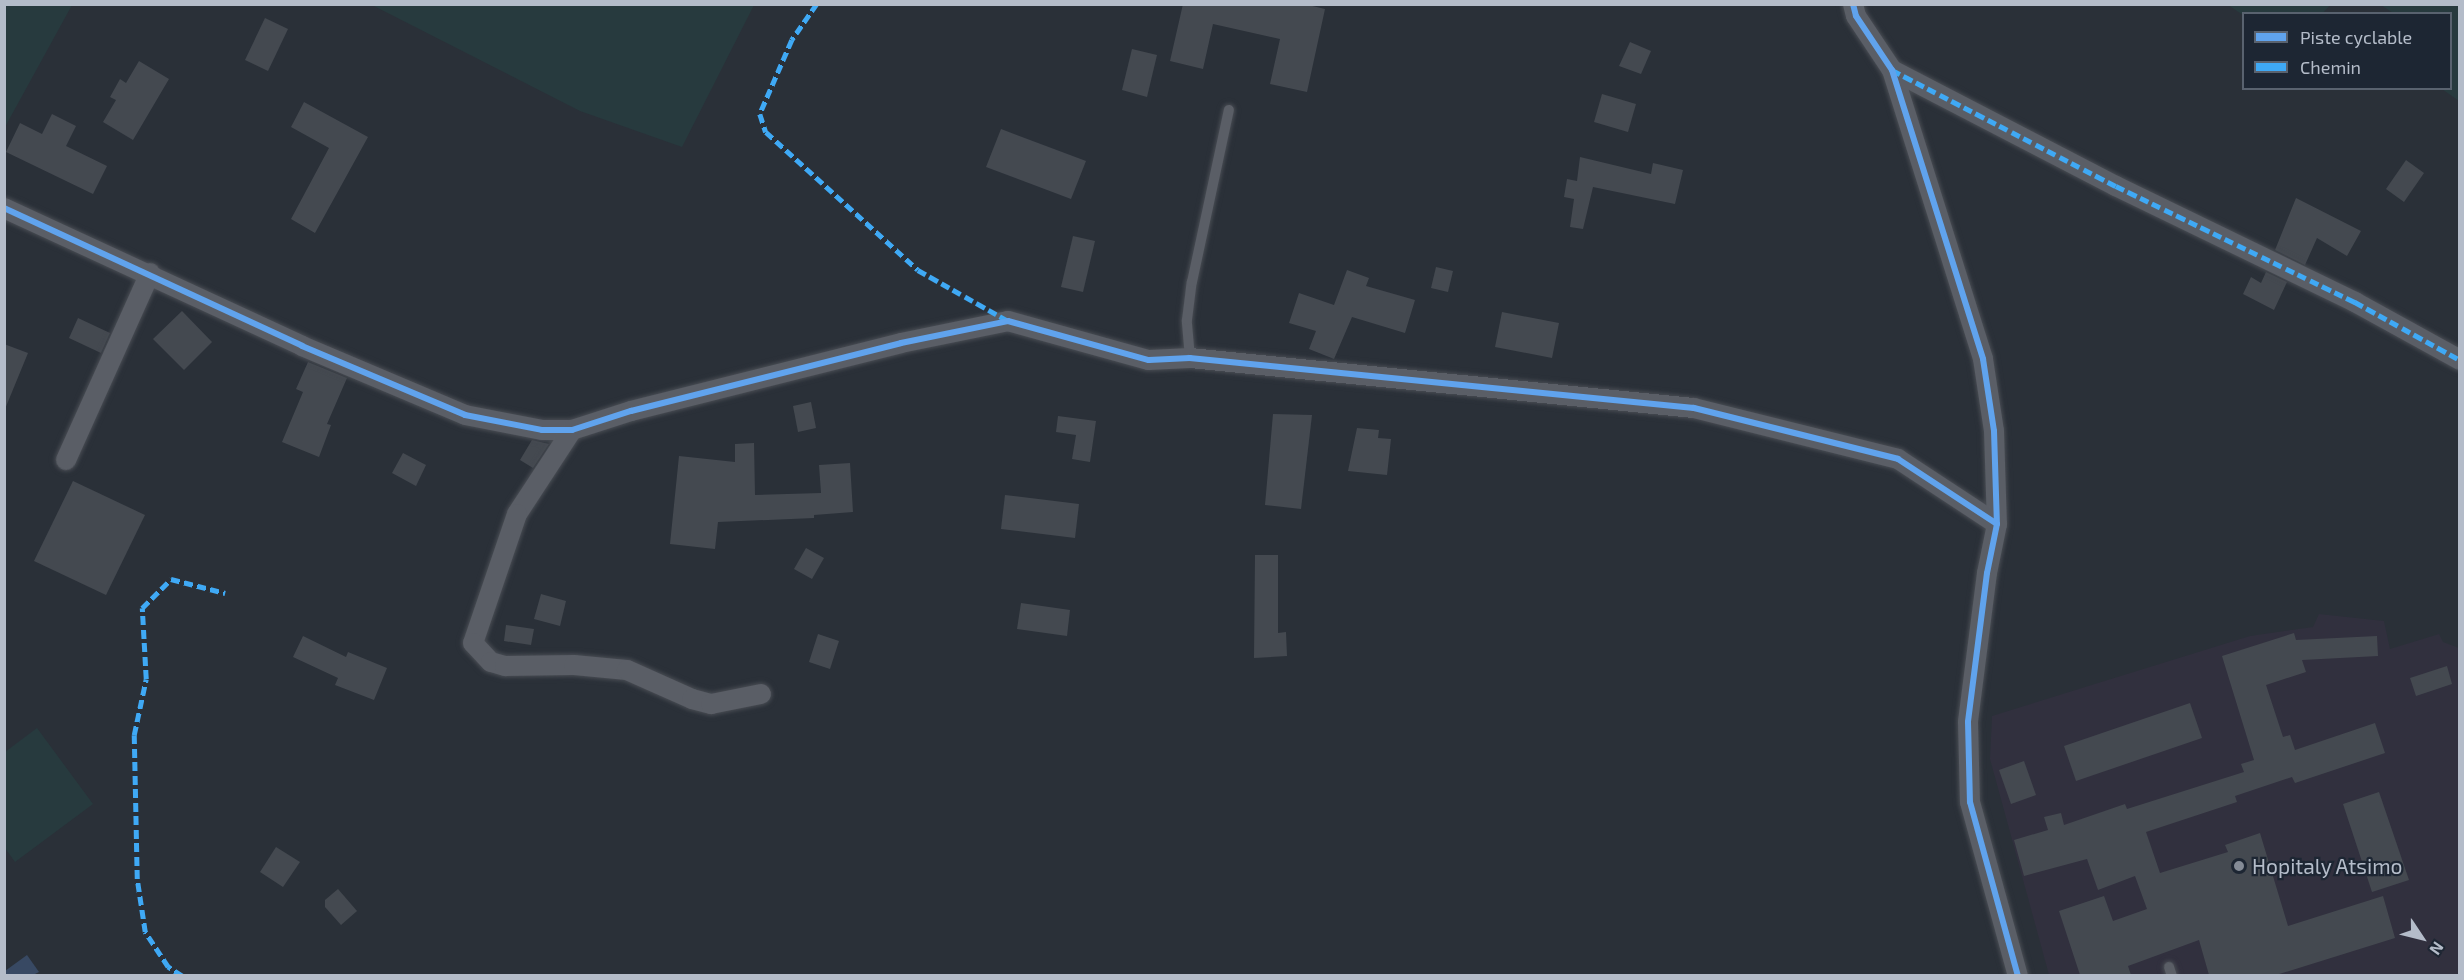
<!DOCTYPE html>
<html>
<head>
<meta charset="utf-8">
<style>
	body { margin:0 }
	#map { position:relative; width:2464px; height:980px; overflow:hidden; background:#2a3038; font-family:"Exo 2",sans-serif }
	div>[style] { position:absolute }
	.medical>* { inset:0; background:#31303e }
	.green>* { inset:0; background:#273a3e }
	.water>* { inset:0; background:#384963 }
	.building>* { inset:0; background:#444950 }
	.roads { filter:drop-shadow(0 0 2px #484c53) drop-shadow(0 0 2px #484c53) }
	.lane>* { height:10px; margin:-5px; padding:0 5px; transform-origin:5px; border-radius:5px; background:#5a5e66 }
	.street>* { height:20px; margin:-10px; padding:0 10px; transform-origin:10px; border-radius:10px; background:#5a5e66 }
	.quiet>* { height:4.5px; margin-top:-2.25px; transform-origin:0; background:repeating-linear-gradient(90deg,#3fa9f5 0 9px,transparent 0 13.5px) }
	.cycleway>* { height:6px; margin:-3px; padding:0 3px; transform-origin:3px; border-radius:3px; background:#60a3ed }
	.dots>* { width:16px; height:16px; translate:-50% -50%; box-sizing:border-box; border:3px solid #1d2633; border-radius:50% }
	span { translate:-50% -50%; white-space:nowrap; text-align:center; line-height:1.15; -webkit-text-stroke:4.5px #1d2633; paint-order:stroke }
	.poi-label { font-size:21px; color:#b4bcc9 }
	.left { translate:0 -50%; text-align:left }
	.frame { position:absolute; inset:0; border:6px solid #b4bcc9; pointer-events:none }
	.legend { position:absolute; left:2242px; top:12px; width:210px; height:78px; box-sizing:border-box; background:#1d2633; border:2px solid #59626f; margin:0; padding:8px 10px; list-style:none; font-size:18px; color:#b4bcc9 }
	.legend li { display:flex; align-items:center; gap:12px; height:30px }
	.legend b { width:30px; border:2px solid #59626f }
	.north { position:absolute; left:2392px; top:908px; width:60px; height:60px; -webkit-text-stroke:4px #1d2633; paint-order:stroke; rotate:125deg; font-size:16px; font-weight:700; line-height:24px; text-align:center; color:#b4bcc9 }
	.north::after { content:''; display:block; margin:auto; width:21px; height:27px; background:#b4bcc9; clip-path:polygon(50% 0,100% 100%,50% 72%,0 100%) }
</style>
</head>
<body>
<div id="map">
	<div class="medical">
		<div style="clip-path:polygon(2319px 614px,2384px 621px,2390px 649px,2439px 634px,2443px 642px,2459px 648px,2459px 975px,2049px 975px,1990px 759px,1992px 716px,2250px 636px,2313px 627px)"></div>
	</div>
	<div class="green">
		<div style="clip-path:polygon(5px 4px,72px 5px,5px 127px,4px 5px)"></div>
		<div style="clip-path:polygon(372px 5px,754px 4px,754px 5px,682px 147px,580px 111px)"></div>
		<div style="clip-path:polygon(2228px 5px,2330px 5px,2323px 13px,2243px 15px)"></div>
		<div style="clip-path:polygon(2381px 5px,2459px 5px,2459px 101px,2442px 89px,2450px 88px,2450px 14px,2393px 13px)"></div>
		<div style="clip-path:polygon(37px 728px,93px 804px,15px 862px,5px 848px,5px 752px)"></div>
	</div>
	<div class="water">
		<div style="clip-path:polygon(27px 955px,39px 972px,33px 975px,5px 975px,5px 971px)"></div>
	</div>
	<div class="building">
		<div style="clip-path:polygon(1183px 4px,1304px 4px,1325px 9px,1307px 92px,1270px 84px,1280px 39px,1213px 24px,1203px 69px,1170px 61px)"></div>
		<div style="clip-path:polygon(265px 18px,288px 29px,268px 71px,245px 60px)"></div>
		<div style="clip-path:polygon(1630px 42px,1651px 51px,1641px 74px,1619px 66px)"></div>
		<div style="clip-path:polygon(1132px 49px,1157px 55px,1147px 97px,1122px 90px)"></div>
		<div style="clip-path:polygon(139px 61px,169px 79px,133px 140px,103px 122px,116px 100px,110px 97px,120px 79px,126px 83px)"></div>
		<div style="clip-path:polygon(1602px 94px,1636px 104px,1628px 132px,1594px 122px)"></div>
		<div style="clip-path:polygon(304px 102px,368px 137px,315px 233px,291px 219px,329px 148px,291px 127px)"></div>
		<div style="clip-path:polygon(52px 114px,76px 126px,66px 146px,107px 166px,93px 194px,6px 152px,20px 123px,42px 134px)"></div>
		<div style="clip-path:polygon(1001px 129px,1086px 161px,1071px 199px,986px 167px)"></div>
		<div style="clip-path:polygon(1580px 157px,1651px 174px,1653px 163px,1683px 170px,1675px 204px,1593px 187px,1583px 229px,1570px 227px,1574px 199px,1564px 197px,1567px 179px,1577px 181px)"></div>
		<div style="clip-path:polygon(2406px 160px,2424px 173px,2404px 202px,2386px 189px)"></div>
		<div style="clip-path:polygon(2296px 198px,2361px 231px,2347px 256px,2317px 238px,2305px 265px,2275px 250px)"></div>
		<div style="clip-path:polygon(1073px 236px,1095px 241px,1083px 292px,1061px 287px)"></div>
		<div style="clip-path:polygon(1436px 267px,1453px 271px,1448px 292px,1431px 288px)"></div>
		<div style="clip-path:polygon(1347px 270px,1369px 278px,1366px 286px,1415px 300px,1405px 333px,1352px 317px,1334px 359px,1309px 349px,1316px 331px,1289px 323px,1299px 293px,1334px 305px)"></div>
		<div style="clip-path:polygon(2266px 272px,2287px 282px,2274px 310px,2243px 294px,2251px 277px,2261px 283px)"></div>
		<div style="clip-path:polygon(182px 311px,212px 342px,184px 370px,153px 339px)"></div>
		<div style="clip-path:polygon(1502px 312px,1559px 323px,1552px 358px,1495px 347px)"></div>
		<div style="clip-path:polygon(78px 318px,110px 333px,101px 353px,69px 338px)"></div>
		<div style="clip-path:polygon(4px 344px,28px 353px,5px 409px,4px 409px)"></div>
		<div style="clip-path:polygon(308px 362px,347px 378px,327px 424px,331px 425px,319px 457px,282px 442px,303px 392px,296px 389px)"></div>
		<div style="clip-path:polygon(811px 402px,816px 428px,798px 432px,793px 406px)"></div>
		<div style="clip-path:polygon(1273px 414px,1312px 415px,1301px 509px,1265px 505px)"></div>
		<div style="clip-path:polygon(1058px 416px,1096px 421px,1090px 462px,1072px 459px,1076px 435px,1056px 432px)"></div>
		<div style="clip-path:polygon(1357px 428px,1379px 430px,1378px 438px,1391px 439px,1387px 475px,1348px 471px)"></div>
		<div style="clip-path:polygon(532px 440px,549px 444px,533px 468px,520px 460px)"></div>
		<div style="clip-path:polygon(754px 443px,755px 495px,821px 493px,819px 465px,850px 463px,853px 512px,814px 515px,814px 518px,718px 522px,715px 549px,670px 544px,679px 456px,735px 462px,735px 444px)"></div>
		<div style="clip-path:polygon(403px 453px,426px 465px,416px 486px,392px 473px)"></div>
		<div style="clip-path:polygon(73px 481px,145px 515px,106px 595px,34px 561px)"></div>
		<div style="clip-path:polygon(1005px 495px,1079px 504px,1075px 538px,1001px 529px)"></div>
		<div style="clip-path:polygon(806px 548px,824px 558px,812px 579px,794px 569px)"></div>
		<div style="clip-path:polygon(1255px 555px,1278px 555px,1278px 633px,1286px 632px,1287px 656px,1254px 658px)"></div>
		<div style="clip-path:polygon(541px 594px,566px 601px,560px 626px,534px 619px)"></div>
		<div style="clip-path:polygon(1021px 603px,1070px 610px,1067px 636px,1017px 629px)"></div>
		<div style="clip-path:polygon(506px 625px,534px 629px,531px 645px,504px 641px)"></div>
		<div style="clip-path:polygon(2294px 633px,2296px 640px,2377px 636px,2378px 656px,2302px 660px,2306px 672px,2266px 685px,2283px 737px,2290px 735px,2295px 750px,2375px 723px,2385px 753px,2295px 783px,2292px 777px,2235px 796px,2237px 802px,2146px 832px,2160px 873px,2228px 852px,2225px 845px,2260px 833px,2288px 926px,2383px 896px,2395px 938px,2276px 975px,2209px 975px,2199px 940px,2128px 966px,2131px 975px,2080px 975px,2059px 911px,2104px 896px,2113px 921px,2147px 909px,2135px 876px,2098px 890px,2087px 859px,2024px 876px,2014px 840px,2048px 830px,2044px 817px,2061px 813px,2064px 825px,2125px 804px,2127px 809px,2244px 772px,2241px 764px,2254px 760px,2222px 656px)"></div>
		<div style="clip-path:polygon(818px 634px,839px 641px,830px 669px,809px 662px)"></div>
		<div style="clip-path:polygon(303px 636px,346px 657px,348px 652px,387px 668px,374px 700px,335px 685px,338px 678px,293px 657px)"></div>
		<div style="clip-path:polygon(2447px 666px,2452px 684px,2416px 696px,2410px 678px)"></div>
		<div style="clip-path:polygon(2190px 703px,2202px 738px,2076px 781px,2064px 746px)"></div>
		<div style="clip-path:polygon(2024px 761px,2036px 795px,2011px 804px,1999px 770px)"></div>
		<div style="clip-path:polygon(2379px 792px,2409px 880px,2372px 892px,2343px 804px)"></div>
		<div style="clip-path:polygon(276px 847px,300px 862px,283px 887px,260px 872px)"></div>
		<div style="clip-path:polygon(338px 889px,357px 911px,341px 925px,325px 907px,325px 900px)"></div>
	</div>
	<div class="roads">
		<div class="lane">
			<div style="left:1190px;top:358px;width:38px;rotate:-95deg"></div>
			<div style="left:1187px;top:320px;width:38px;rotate:-83deg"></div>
			<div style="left:1192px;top:282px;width:176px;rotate:-77.9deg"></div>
			<div style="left:2169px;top:967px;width:9px;rotate:72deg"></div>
		</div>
		<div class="street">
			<div style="left:1853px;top:4px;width:12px;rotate:76deg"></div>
			<div style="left:1856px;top:16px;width:65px;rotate:56.3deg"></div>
			<div style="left:1892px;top:70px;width:303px;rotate:72.5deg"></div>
			<div style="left:1983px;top:359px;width:73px;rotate:81.3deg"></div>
			<div style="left:1994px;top:431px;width:93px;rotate:88.2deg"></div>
			<div style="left:1997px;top:524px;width:50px;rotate:101.5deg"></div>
			<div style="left:1987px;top:573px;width:150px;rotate:97.3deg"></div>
			<div style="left:1968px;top:722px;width:80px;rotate:88.6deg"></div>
			<div style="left:1970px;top:802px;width:180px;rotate:74.6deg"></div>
			<div style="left:1892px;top:70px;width:252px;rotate:27.4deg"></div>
			<div style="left:2116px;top:186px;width:266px;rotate:25.9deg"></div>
			<div style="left:2355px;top:302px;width:120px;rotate:28.9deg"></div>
			<div style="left:4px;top:208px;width:328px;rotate:24.8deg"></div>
			<div style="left:302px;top:346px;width:177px;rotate:22.9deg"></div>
			<div style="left:465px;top:415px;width:78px;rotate:11deg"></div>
			<div style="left:542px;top:430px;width:30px"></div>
			<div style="left:572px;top:430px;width:62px;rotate:-17.9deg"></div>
			<div style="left:631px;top:411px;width:278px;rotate:-14.1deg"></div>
			<div style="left:901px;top:343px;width:109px;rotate:-11.6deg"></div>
			<div style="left:1008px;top:321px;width:146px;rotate:15.5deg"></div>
			<div style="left:1149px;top:360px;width:41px;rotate:-2.8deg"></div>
			<div style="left:1190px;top:358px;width:506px;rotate:5.67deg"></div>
			<div style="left:1694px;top:408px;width:210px;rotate:14deg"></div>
			<div style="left:1898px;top:459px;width:118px;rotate:33.3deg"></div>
			<div style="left:572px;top:430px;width:100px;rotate:123.2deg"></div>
			<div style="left:517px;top:514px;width:136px;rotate:108.8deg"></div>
			<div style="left:473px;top:643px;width:26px;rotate:47deg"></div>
			<div style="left:491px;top:662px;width:15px;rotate:16deg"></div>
			<div style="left:505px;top:666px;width:69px;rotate:-0.8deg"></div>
			<div style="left:574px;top:665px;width:53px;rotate:5.4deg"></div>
			<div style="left:627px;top:670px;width:71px;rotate:24deg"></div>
			<div style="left:692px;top:699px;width:20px;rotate:15deg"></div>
			<div style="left:711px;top:704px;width:51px;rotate:-11.3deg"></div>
			<div style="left:66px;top:460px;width:205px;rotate:-65.8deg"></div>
		</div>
	</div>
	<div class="quiet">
		<div style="left:817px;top:4px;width:44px;rotate:124.8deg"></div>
		<div style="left:792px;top:40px;width:81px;rotate:113.4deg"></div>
		<div style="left:760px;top:114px;width:19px;rotate:72deg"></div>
		<div style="left:766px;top:132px;width:205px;rotate:42.2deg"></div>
		<div style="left:918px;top:270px;width:103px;rotate:29.5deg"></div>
		<div style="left:1892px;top:70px;width:252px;rotate:27.4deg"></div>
		<div style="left:2116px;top:186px;width:266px;rotate:25.9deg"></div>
		<div style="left:2355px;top:302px;width:120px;rotate:28.9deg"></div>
		<div style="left:182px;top:976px;width:17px;rotate:-147deg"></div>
		<div style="left:168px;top:967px;width:42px;rotate:-123.3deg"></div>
		<div style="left:145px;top:932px;width:54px;rotate:-98.6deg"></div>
		<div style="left:137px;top:879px;width:144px;rotate:-91.2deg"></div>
		<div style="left:134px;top:735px;width:57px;rotate:-77.9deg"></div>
		<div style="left:146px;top:679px;width:71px;rotate:-93.2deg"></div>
		<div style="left:142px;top:608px;width:41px;rotate:-45deg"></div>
		<div style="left:171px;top:579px;width:56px;rotate:14.5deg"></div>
	</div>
	<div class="cycleway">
		<div style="left:1853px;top:4px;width:12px;rotate:76deg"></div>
		<div style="left:1856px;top:16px;width:65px;rotate:56.3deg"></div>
		<div style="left:1892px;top:70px;width:303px;rotate:72.5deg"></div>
		<div style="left:1983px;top:359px;width:73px;rotate:81.3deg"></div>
		<div style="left:1994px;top:431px;width:93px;rotate:88.2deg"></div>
		<div style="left:1997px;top:524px;width:50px;rotate:101.5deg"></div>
		<div style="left:1987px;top:573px;width:150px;rotate:97.3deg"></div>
		<div style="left:1968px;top:722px;width:80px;rotate:88.6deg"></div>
		<div style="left:1970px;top:802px;width:180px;rotate:74.6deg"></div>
		<div style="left:4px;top:208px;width:328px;rotate:24.8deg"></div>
		<div style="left:302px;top:346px;width:177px;rotate:22.9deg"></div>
		<div style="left:465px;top:415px;width:78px;rotate:11deg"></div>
		<div style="left:542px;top:430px;width:30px"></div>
		<div style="left:572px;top:430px;width:62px;rotate:-17.9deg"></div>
		<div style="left:631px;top:411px;width:278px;rotate:-14.1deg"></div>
		<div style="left:901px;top:343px;width:109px;rotate:-11.6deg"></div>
		<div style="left:1008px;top:321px;width:146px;rotate:15.5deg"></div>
		<div style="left:1149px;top:360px;width:41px;rotate:-2.8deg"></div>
		<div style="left:1190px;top:358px;width:506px;rotate:5.67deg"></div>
		<div style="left:1694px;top:408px;width:210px;rotate:14deg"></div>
		<div style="left:1898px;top:459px;width:118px;rotate:33.3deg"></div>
	</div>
	<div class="dots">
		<div style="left:2239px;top:866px;background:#848b96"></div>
	</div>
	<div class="poi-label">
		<span class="left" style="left:2252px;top:866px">Hopitaly Atsimo</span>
	</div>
	<div class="frame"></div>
	<ul class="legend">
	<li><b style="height:8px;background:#60a3ed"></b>Piste cyclable</li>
	<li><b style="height:8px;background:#3fa9f5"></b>Chemin</li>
	</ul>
	<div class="north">N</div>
</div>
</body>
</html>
